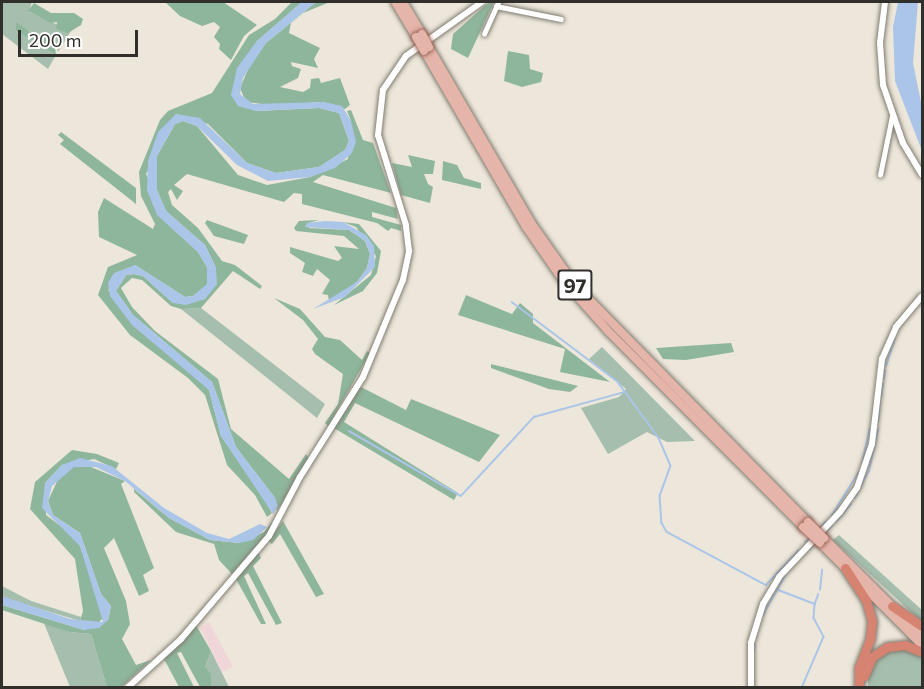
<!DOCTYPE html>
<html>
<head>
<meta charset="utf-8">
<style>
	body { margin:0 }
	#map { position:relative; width:924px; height:689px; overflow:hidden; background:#ede7db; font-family:Commissioner,sans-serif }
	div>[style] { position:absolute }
	.industrial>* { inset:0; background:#f1d6d9 }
	.green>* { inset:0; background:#a5beae }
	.forest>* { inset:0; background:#8eb69c }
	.water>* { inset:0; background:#aac5e8 }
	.stream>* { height:1.5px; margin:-0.75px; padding:0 0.75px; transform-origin:0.75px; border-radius:0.75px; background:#aac5e8 }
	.roads { filter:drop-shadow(0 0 2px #817c71) drop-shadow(0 0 2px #817c71) }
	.minor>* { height:4.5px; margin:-2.25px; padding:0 2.25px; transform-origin:2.25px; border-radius:2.25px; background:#fff }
	.tertiary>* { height:6px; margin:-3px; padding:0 3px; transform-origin:3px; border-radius:3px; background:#fff }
	.primary>* { height:8px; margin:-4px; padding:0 4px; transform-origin:4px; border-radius:4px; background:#e6b5aa }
	.motorway>* { height:9px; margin:-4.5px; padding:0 4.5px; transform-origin:4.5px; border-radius:4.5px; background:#d68371 }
	.bridges { filter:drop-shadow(0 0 2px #9c6658) drop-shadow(0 0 2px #9c6658) }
	.primary-bridge>* { height:8px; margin:-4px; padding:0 4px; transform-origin:4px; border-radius:4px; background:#e6b5aa }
	span { translate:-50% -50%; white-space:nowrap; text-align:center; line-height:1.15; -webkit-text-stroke:5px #fff; paint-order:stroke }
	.shield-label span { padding:2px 4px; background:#fff; border:2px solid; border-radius:4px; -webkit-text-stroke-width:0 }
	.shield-label { font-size:20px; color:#312f2b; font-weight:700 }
	.frame { position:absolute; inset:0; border:3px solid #312f2b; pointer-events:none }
	.scale { position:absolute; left:18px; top:30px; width:120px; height:27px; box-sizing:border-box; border:3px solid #312f2b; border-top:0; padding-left:8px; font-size:18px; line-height:21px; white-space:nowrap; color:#312f2b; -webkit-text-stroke:4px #fff; paint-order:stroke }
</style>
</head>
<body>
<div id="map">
	<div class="industrial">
		<div style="clip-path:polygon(209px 622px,233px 667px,222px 672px,200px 628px)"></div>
	</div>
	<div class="green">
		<div style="clip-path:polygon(2px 2px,32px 2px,29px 12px,71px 31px,58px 52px,57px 47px,16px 23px,16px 31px,56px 55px,48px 69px,2px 34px)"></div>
		<div style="clip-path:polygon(201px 308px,325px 404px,317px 418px,181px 309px)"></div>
		<div style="clip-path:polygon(602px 347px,618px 363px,695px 441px,667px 442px,647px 432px,608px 454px,581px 408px,619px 397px,626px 389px,589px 359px)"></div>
		<div style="clip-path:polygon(839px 535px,922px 610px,922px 622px,833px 540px)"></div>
		<div style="clip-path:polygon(2px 586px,31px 601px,81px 617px,80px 621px,7px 599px,2px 596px)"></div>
		<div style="clip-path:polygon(43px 621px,69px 632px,91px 634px,107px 687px,70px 687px)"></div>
		<div style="clip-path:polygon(896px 647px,922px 655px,922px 687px,868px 687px,868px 674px,874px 659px)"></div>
		<div style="clip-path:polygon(211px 651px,229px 687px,211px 687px,205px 667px)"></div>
	</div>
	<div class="forest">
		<div style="clip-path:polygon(165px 2px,223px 2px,257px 25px,244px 36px,231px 60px,219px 49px,220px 44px,214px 37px,220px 27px,214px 22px,202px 26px,180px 16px)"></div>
		<div style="clip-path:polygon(292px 2px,302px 2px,257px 41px,231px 95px,256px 111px,319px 108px,339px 113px,349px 141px,345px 150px,319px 167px,276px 173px,247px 163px,208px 124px,176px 114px,146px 174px,173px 229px,198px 252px,207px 267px,207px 285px,193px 296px,185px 297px,135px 265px,108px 290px,209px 390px,221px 436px,261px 494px,272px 513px,267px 517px,255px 495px,227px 465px,205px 395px,188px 378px,130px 335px,98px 295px,108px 267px,137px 255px,99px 237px,98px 212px,104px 198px,153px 229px,155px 224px,141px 196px,139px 172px,160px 120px,168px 111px,212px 93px,249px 35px,275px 19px)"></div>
		<div style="clip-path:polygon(316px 2px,330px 2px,303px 13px,291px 23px,289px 33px,320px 48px,314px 59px,318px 68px,291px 62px,292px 66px,301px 69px,298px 78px,280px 87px,303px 92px,310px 88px,311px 79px,319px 78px,321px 83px,340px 78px,350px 105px,345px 109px,317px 102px,278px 106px,246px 102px,240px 88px,249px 67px,266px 43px)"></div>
		<div style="clip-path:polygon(489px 2px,494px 2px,468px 58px,451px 49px,453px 34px)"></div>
		<div style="clip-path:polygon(34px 3px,51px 13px,74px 13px,83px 19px,81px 25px,68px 33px,56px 29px,57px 22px,51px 23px,28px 11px)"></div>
		<div style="clip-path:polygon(16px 22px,41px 39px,45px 35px,54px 39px,56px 55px,16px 31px)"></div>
		<div style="clip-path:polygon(508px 51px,529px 55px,530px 69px,543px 73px,541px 82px,522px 87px,504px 81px)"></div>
		<div style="clip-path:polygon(351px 110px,363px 140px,373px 143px,391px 193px,323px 175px,313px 182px,396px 208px,398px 219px,372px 212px,372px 217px,401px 225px,401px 231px,391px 228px,388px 231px,377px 223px,302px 204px,302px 194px,294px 193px,284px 202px,187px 174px,174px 185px,183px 191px,177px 200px,171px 189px,168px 192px,172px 205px,198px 228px,222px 261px,235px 265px,262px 286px,260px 289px,233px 271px,201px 308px,181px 309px,171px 306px,142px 280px,132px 278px,121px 288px,132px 307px,155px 331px,218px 379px,231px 429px,289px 479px,306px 454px,309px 458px,277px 511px,275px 498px,236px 447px,212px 382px,133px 315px,116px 291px,126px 275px,134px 274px,143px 276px,173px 303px,205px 299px,216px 268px,205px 245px,166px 211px,157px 190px,157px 156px,175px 124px,183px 121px,197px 126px,238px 175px,267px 185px,310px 177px,348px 159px,351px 121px,347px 111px)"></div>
		<div style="clip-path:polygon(61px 132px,136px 188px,136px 204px,60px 144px,64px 140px,58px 135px)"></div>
		<div style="clip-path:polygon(408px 155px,435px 161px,433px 174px,424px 174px,428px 184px,433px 187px,430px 203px,401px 195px,392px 163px,412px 167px)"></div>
		<div style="clip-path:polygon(443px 161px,457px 165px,464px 178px,481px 183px,481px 189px,442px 180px)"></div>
		<div style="clip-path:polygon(207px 220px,248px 235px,244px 244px,214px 236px,205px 223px)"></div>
		<div style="clip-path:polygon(319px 220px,308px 223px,309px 228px,349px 230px,365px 241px,370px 254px,367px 268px,357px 282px,329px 301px,328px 295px,322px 294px,330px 280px,317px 269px,313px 276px,302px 272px,305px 263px,290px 253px,290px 247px,338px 261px,342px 258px,334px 246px,359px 249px,344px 236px,296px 231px,294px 228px,299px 221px)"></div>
		<div style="clip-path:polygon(343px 222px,359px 224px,381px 251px,377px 273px,363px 291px,334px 305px,371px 275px,376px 256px,356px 227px)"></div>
		<div style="clip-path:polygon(466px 295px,512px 314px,520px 303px,533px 314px,533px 323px,610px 382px,560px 372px,565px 349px,458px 315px)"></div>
		<div style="clip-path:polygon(274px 298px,300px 309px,325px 337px,340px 340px,362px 360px,367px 351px,370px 353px,328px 426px,325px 423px,338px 404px,343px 374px,315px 354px,312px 349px,318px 339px,303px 320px)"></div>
		<div style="clip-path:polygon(731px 343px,734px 352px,686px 360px,663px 359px,656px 348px)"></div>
		<div style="clip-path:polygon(491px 364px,578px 386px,570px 392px,549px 389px,491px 368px)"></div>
		<div style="clip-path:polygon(359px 386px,406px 410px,411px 399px,500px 435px,479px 462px,355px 403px,344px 422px,458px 493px,454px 500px,334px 428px)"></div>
		<div style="clip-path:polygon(72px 450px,97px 454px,119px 463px,116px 469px,94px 459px,62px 465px,45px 483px,46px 515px,74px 536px,80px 546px,104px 617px,97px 624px,80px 621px,83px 611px,75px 559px,30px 509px,35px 482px)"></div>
		<div style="clip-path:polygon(86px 465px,125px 481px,121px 484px,154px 568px,143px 575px,149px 591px,139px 596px,114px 538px,104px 548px,126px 601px,130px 624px,122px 639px,136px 665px,151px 660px,121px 687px,107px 687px,91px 634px,69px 632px,2px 610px,2px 605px,84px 630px,108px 620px,111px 606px,101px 594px,80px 533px,53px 515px,48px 501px,59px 477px,73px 467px)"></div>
		<div style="clip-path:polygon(134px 489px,169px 518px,210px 540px,239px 543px,264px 532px,272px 522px,274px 525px,232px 574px,219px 560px,214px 544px,176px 532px,134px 492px)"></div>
		<div style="clip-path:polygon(283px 521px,324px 594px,316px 597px,280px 534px,272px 544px,268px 541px)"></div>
		<div style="clip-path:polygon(258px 552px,261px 558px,253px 566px,282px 623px,276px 625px,248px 573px,244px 576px,266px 624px,261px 624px,236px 579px)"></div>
		<div style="clip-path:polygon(196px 625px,211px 651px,205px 667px,211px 674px,211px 687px,200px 687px,181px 652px,177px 653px,194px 687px,179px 687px,164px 659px)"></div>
	</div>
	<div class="water">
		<div style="clip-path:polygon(302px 2px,316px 2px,266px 43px,243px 78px,240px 94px,253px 104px,324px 102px,342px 106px,351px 121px,356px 142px,352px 153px,335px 168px,310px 177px,268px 181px,237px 165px,197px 126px,183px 121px,175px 124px,157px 156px,157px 190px,166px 211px,205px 245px,216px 268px,217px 284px,205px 299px,186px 305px,173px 303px,143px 276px,134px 274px,126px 275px,116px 291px,133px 315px,212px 382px,236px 447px,275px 498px,278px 507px,273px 514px,221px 436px,209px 390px,132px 325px,110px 296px,108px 283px,114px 273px,135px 265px,185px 297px,193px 296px,207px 284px,207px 267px,198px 252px,157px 215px,147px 190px,148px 161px,158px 132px,176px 114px,200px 118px,247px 163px,276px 173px,319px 167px,345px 150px,349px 141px,339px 113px,319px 108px,256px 111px,238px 106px,231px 95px,237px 68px,257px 41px)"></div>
		<div style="clip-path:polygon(898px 2px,918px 2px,913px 63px,922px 107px,922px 151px,895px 81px,893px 27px)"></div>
		<div style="clip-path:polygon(325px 221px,343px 222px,366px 235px,374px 246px,375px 267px,345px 297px,313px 309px,357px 282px,367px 268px,370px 254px,365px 241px,349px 230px,305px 227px,307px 223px)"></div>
		<div style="clip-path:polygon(80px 458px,112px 466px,164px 508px,207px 533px,229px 539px,260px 524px,267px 527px,253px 540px,239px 543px,210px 540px,169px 518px,125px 481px,96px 467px,74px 467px,52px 486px,48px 502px,53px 515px,80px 533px,101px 594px,111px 606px,108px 620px,99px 628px,84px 630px,2px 605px,2px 596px,70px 619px,103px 622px,80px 546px,42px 508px,45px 483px,62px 465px)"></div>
	</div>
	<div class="stream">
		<div style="left:512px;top:302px;width:133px;rotate:37deg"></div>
		<div style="left:618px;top:382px;width:69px;rotate:53.8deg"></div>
		<div style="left:659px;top:438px;width:30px;rotate:67deg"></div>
		<div style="left:671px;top:466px;width:32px;rotate:110deg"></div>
		<div style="left:660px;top:496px;width:27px;rotate:86deg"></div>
		<div style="left:662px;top:523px;width:10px;rotate:61deg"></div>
		<div style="left:667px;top:532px;width:112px;rotate:28.2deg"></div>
		<div style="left:766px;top:585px;width:47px;rotate:-46.7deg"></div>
		<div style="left:886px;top:366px;width:28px;rotate:-72deg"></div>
		<div style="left:884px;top:379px;width:8px;rotate:-83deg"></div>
		<div style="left:881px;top:398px;width:14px;rotate:-82deg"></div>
		<div style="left:878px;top:422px;width:19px;rotate:-84deg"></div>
		<div style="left:349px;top:431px;width:129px;rotate:30.1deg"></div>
		<div style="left:461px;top:496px;width:108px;rotate:-47.3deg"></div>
		<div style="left:534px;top:417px;width:94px;rotate:-15.4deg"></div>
		<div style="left:862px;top:464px;width:35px;rotate:-78deg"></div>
		<div style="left:855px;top:498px;width:30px;rotate:-63deg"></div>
		<div style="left:869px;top:471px;width:42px;rotate:-77.6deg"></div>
		<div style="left:832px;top:515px;width:51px;rotate:-57.9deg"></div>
		<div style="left:836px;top:522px;width:23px;rotate:-50deg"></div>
		<div style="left:820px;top:528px;width:8px;rotate:-50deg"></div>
		<div style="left:824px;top:534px;width:11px;rotate:-45deg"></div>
		<div style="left:805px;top:542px;width:6px;rotate:-39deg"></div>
		<div style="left:810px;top:549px;width:7px;rotate:-45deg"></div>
		<div style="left:776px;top:589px;width:42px;rotate:21deg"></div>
		<div style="left:815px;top:604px;width:14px;rotate:94deg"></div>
		<div style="left:814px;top:618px;width:21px;rotate:62deg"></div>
		<div style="left:824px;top:637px;width:56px;rotate:113.3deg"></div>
		<div style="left:820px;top:590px;width:20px;rotate:-84deg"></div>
		<div style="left:815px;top:603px;width:9px;rotate:-69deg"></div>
		<div style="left:762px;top:617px;width:49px;rotate:-60.8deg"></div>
		<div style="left:756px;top:638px;width:5px;rotate:-79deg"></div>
		<div style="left:754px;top:652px;width:8px;rotate:-83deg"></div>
	</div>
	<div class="roads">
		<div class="minor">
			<div style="left:496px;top:6px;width:66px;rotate:11.3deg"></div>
			<div style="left:484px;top:34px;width:35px;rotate:-66deg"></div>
			<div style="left:880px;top:175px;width:60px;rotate:-78.5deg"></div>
		</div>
		<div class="tertiary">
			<div style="left:885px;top:2px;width:41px;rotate:97deg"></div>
			<div style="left:880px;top:43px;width:42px;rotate:85.9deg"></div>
			<div style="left:883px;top:85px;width:61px;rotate:71deg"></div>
			<div style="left:903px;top:143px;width:37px;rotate:59deg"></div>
			<div style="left:127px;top:688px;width:73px;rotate:-42.2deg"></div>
			<div style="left:181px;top:639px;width:135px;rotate:-49.5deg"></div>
			<div style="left:269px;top:536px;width:67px;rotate:-62.3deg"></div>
			<div style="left:300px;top:477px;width:118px;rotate:-57.8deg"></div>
			<div style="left:363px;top:377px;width:105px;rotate:-67.6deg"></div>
			<div style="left:403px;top:280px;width:30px;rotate:-78deg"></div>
			<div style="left:409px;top:251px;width:26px;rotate:-97deg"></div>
			<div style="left:406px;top:225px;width:94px;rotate:-107.3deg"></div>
			<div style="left:378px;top:135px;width:45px;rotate:-83.7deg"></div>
			<div style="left:383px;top:90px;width:41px;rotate:-55.9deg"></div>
			<div style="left:406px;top:56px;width:93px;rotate:-35.4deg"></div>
			<div style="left:751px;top:688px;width:45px;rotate:-90deg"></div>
			<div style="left:751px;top:643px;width:41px;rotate:-72.9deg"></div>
			<div style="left:763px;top:604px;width:31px;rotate:-59deg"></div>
			<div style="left:779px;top:577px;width:89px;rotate:-46.8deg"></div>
			<div style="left:840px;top:512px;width:29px;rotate:-55deg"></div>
			<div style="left:857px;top:488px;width:46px;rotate:-71.2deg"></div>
			<div style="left:872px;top:444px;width:86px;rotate:-83.3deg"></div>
			<div style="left:882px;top:359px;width:35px;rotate:-66deg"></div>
			<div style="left:896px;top:327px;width:40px;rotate:-50deg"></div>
		</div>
		<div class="primary">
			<div style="left:395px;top:2px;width:41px;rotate:59deg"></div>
			<div style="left:403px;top:2px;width:37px;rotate:59deg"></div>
			<div style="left:429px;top:47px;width:205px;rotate:59.8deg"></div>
			<div style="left:532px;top:224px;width:75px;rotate:54.8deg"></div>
			<div style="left:575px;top:285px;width:332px;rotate:45.5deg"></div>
			<div style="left:424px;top:51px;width:203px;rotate:59.9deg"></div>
			<div style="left:526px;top:227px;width:63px;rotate:55.3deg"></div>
			<div style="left:562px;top:279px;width:69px;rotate:48.5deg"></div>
			<div style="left:608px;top:331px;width:276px;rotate:45.1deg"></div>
			<div style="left:824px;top:538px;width:139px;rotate:45deg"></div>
			<div style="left:820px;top:543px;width:144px;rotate:45deg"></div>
		</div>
		<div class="motorway">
			<div style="left:845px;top:568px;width:38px;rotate:57deg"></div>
			<div style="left:866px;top:600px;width:22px;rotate:74deg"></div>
			<div style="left:872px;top:621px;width:18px;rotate:96deg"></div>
			<div style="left:870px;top:639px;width:31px;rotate:111deg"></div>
			<div style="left:859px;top:668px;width:20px;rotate:90deg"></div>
			<div style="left:892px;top:606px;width:36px;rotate:34deg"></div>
			<div style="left:864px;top:676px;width:21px;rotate:-67deg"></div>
			<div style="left:872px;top:657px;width:18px;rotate:-34deg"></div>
			<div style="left:887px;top:647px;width:18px;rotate:-6deg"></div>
			<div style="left:905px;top:645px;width:18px;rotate:22deg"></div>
		</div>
	</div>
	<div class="bridges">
		<div class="primary-bridge">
			<div style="left:422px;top:34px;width:15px;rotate:62deg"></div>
			<div style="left:416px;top:37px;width:16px;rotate:60deg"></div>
			<div style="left:808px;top:522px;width:23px;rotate:45deg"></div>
			<div style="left:803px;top:527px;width:23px;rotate:43deg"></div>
		</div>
	</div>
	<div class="shield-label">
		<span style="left:575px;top:285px">97</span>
	</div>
	<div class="frame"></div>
	<div class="scale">200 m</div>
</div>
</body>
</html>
